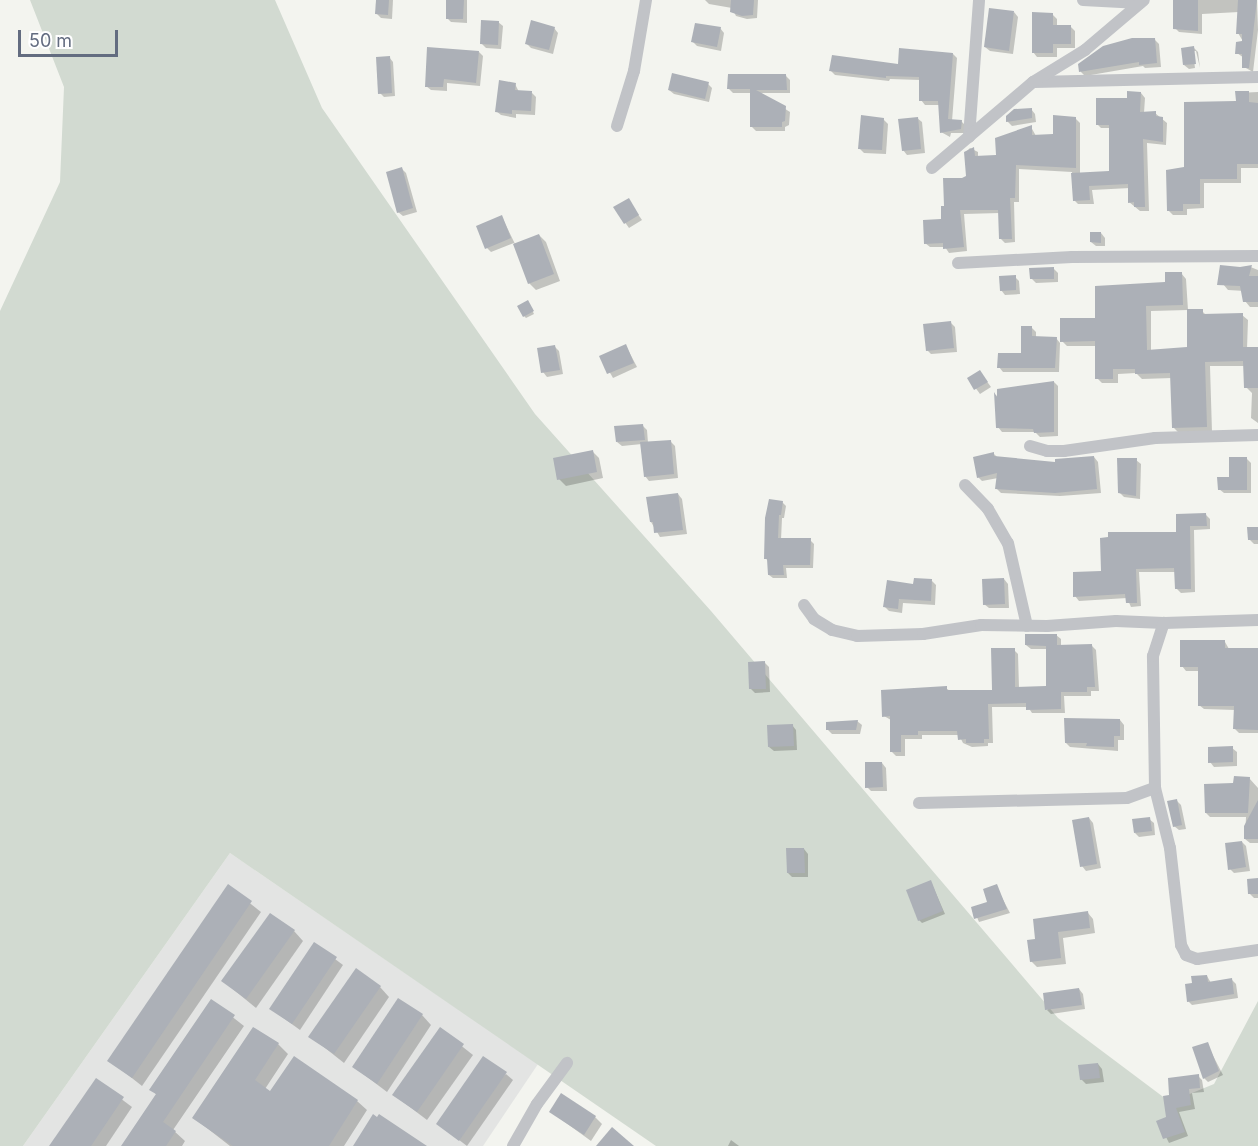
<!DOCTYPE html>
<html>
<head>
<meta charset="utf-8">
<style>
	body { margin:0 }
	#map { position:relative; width:1258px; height:1146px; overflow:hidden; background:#f3f4ef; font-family:Inter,sans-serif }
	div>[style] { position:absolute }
	.built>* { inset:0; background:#e3e4e3 }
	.green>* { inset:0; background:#d2dad1 }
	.shadow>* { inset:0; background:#0003 }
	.building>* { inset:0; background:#acb0b7 }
	.street>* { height:12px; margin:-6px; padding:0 6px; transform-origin:6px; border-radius:6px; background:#c1c3c7 }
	span { translate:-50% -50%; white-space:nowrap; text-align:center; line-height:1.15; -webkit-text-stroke:6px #fff; paint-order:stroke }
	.scale { position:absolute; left:18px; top:30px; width:100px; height:27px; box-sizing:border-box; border:3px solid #636c80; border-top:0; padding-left:8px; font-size:18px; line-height:21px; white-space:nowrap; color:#636c80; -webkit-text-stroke:4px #fff; paint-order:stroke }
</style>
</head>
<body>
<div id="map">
	<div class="built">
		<div style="clip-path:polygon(230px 853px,538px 1064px,483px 1146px,23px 1146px)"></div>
	</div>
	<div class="green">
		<div style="clip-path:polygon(30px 0,275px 0,322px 108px,535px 414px,711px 611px,1058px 1018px,1170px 1102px,1214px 1084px,1258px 1001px,1258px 1146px,656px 1146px,230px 853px,23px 1146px,0 1146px,0 311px,60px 182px,64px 87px)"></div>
	</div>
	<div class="shadow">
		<div style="clip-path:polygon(377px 0,393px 0,392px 19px,381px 18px,376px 13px)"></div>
		<div style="clip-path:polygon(447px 0,467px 0,467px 23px,451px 22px,447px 18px)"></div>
		<div style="clip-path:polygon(705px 0,758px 0,757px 18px,747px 19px,736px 16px,732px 8px,709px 4px)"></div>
		<div style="clip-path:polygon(1174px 0,1257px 0,1258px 30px,1253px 72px,1244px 67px,1244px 58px,1237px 53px,1244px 43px,1238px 33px,1239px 12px,1202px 14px,1202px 34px,1179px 32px,1175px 28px)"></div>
		<div style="clip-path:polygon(1014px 12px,1018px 17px,1013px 54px,990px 51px,985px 47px)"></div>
		<div style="clip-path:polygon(1052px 14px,1057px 19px,1057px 26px,1070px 26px,1075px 31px,1075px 48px,1057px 48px,1057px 57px,1037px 57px,1033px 52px)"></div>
		<div style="clip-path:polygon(498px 22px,503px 26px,501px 49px,486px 48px,481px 43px)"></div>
		<div style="clip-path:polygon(554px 28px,558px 33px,553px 54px,531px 48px,526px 43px)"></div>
		<div style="clip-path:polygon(720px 28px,724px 33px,721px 51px,697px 46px,693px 42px)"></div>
		<div style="clip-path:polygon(1155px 40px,1159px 44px,1161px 67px,1145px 68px,1143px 66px,1085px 76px,1081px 72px,1080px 65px)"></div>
		<div style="clip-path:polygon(1194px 48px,1198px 52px,1200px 68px,1196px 51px,1193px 51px,1195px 68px,1189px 69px,1184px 65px)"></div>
		<div style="clip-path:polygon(479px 52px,483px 56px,480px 86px,447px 83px,447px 91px,431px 90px,426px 86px)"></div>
		<div style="clip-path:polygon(953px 54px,957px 58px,952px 121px,961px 121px,966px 126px,965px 133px,951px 133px,950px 137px,941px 132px,940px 105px,925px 105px,921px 100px,920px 80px,890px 79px,889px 81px,835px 75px,831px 71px,900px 65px)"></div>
		<div style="clip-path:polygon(389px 57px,393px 62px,395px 96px,384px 97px,380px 93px)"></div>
		<div style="clip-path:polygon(785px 75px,790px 80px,790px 93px,760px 93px,790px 112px,789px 125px,785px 127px,785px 131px,756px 131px,752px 127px,752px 93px,733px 93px,729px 89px)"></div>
		<div style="clip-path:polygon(515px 84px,519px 92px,532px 93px,536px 97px,535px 115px,516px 114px,516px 118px,501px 115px,496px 111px)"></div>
		<div style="clip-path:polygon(708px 84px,712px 88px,709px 102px,674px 94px,669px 90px)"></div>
		<div style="clip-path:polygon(1258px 92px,1258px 168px,1241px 168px,1241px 183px,1204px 183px,1204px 208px,1187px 209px,1187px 215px,1173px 215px,1168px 210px,1185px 168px,1237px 102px,1237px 93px)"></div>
		<div style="clip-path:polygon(1141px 93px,1145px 98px,1144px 113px,1155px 113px,1167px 123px,1166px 145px,1147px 143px,1149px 211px,1140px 211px,1129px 202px,1130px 188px,1092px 190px,1094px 204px,1078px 204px,1074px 200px,1072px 172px,1019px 169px,1019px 202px,1014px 202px,1015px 242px,1005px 243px,1000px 238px,1000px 213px,964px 214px,967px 251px,949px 253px,945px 247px,930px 247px,925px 243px,943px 221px,946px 207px,962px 180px,967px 176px,966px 152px,970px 148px,978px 152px,978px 157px,997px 157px,1031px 127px,1036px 136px,1055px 135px,1076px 119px,1080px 123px,1080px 174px,1111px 173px,1110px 128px,1101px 128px,1097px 124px,1128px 99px)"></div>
		<div style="clip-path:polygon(1031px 109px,1035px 114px,1036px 122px,1012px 126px,1007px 121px)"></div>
		<div style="clip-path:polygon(917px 118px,922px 122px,925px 153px,907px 155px,903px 150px)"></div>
		<div style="clip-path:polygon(883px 119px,888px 124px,886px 154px,864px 153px,860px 149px)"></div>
		<div style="clip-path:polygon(402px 169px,406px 173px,417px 212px,403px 216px,398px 212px)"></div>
		<div style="clip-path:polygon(628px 200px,642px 220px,629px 228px,615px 208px)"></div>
		<div style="clip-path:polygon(502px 217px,515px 244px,539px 235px,546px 242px,560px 281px,536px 290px,529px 283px,514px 243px,491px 252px,487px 248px)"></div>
		<div style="clip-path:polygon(1101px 233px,1105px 238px,1105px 246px,1096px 246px,1091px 242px)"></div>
		<div style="clip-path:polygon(1248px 266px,1258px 270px,1258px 307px,1250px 307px,1245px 301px,1245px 291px,1228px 290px,1223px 284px,1240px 269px)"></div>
		<div style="clip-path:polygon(1054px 269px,1058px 273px,1058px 282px,1036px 283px,1031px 278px)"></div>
		<div style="clip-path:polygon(1181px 273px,1186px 279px,1188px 310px,1151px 311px,1151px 351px,1188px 348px,1202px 311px,1207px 316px,1242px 315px,1248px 320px,1247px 349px,1258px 349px,1258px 423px,1251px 418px,1252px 393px,1246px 387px,1245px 366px,1210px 366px,1212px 432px,1179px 433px,1174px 428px,1172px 378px,1142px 379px,1136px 373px,1118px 374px,1118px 383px,1102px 383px,1097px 378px,1097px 346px,1067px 346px,1062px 341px)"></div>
		<div style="clip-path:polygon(1015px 277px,1019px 281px,1020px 294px,1005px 295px,1001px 290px)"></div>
		<div style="clip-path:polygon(529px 304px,534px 314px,526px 318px,524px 316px)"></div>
		<div style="clip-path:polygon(951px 323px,955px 327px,957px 352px,931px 354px,927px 350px)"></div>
		<div style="clip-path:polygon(1032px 328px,1036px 332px,1036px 338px,1056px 338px,1060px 343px,1059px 372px,1003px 372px,999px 367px,1022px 354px)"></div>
		<div style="clip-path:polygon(626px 346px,637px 367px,613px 378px,601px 357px)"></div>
		<div style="clip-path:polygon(555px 347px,559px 351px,563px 374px,547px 377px,543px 372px)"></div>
		<div style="clip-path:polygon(980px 372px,991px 387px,980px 394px,969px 379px)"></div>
		<div style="clip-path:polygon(1054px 382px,1058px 386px,1058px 436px,1040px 437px,1035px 432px,1002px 432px,998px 427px,996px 395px,998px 398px)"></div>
		<div style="clip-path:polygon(642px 425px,647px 430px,648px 443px,671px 442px,675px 446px,678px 478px,649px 481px,645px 476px,642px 444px,622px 446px,617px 442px)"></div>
		<div style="clip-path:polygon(592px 451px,599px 458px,603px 478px,566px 486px,559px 479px)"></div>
		<div style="clip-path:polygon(994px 454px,998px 458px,1057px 463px,1094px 457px,1098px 462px,1101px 493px,1060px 496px,1001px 493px,997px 489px,998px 478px,982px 481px,978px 477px)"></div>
		<div style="clip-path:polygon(1247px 459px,1251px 463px,1251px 493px,1224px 493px,1219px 489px)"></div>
		<div style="clip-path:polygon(1136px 460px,1141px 464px,1140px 499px,1124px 497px,1120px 493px)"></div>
		<div style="clip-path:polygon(678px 494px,682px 499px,687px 534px,660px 537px,651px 522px)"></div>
		<div style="clip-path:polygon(782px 502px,786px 506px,784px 518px,782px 518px,781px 540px,810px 540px,814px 544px,813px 568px,786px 568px,787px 578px,773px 578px,769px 575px,769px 561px,766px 559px)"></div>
		<div style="clip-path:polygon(1206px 515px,1210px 519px,1210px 529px,1194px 530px,1195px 592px,1181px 593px,1176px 588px,1176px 572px,1139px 572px,1141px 606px,1131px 607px,1127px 598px,1079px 601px,1075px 596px,1103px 572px,1178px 533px)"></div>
		<div style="clip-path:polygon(1258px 528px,1258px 544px,1254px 544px,1249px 539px)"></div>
		<div style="clip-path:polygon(1004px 579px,1008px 584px,1009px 608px,989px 608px,984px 604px)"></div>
		<div style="clip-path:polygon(932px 581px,936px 585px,935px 605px,903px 603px,902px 613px,889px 611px,885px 607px)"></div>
		<div style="clip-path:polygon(1056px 635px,1061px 639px,1061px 646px,1092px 646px,1096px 650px,1099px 691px,1091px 691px,1091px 696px,1064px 696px,1065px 713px,1032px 713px,1028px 707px,992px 707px,993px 743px,988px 743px,988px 746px,972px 747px,963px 743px,959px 735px,922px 735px,922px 739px,905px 739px,905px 756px,896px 756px,892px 752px,891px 720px,884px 716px,946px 688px,951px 692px,993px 691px,1014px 650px,1018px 654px,1019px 688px,1048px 688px,1047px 649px,1031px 649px,1026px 645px)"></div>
		<div style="clip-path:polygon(1225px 642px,1229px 649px,1258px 649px,1258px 733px,1239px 733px,1235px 729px,1235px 710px,1204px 709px,1199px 705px,1199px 671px,1186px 671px,1182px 666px)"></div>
		<div style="clip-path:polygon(764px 662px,769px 667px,770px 692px,755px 693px,751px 689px)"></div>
		<div style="clip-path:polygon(1120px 720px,1124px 725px,1124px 740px,1118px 740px,1118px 751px,1070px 747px,1066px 743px)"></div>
		<div style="clip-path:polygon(857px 721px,862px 725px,860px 734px,832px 734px,827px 729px)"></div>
		<div style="clip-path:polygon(792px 725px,796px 730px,797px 750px,774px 751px,769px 747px)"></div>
		<div style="clip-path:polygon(1232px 748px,1237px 752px,1237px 766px,1214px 767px,1210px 762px)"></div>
		<div style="clip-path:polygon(882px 763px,886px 768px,887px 791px,871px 791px,867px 787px)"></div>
		<div style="clip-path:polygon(1249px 778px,1258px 788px,1258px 843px,1250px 843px,1245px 839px,1246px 817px,1210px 817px,1206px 813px,1235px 785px)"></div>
		<div style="clip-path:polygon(1177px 801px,1181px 805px,1186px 829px,1179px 830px,1174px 826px)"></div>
		<div style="clip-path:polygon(1089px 818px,1093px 823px,1101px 868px,1086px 871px,1082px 866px)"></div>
		<div style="clip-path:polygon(1149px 819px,1154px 823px,1155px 835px,1139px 837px,1135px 833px)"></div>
		<div style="clip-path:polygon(1242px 842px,1246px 846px,1250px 871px,1234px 873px,1230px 869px)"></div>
		<div style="clip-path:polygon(804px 849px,808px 854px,808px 877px,792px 877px,788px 873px)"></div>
		<div style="clip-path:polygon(1258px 879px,1258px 898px,1254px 898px,1250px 894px)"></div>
		<div style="clip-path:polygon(931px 882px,945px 914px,922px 923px,919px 920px)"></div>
		<div style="clip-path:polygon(996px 886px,1010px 913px,979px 922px,973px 908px,989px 903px)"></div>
		<div style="clip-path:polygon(229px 887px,261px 912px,142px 1086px,109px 1060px)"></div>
		<div style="clip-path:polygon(1088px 913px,1093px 919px,1095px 933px,1063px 938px,1066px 964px,1037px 967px,1031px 961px,1037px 940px)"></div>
		<div style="clip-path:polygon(294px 931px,303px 941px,256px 1008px,223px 981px)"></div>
		<div style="clip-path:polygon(315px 944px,343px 965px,300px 1030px,271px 1009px)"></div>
		<div style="clip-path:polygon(1207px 976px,1211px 983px,1232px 980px,1236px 984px,1238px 998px,1192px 1005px,1188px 1001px,1193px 984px)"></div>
		<div style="clip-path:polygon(380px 987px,389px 997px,344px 1063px,310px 1036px)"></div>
		<div style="clip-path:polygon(1079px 989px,1083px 994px,1085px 1009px,1051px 1014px,1047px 1010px)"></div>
		<div style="clip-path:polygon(212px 1001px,244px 1026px,173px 1130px,185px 1141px,182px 1146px,123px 1146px,157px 1095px,151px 1089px)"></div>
		<div style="clip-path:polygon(422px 1015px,431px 1025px,387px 1092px,354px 1067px)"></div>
		<div style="clip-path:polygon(440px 1029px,473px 1055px,427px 1120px,394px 1095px)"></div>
		<div style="clip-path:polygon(278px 1044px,288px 1054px,265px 1089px,271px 1093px,357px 1101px,367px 1110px,344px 1146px,230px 1146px,194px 1118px)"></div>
		<div style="clip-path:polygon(1207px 1044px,1223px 1075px,1208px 1082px,1204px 1078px)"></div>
		<div style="clip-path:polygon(1098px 1064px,1102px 1069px,1104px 1082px,1086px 1084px,1081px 1079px)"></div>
		<div style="clip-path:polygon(506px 1074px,513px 1080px,467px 1146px,438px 1124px)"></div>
		<div style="clip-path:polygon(1198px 1076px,1202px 1080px,1204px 1092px,1192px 1093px,1195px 1109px,1179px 1112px,1188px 1136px,1169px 1143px,1158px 1121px,1167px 1118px,1171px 1096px)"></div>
		<div style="clip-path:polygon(96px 1080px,132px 1107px,106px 1146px,51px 1146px)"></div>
		<div style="clip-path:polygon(551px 1112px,595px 1117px,602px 1124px,591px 1141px)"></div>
		<div style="clip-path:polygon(731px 1140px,739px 1146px,728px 1146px)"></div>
	</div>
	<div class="building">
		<div style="clip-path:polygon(376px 0,389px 0,388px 15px,375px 14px)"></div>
		<div style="clip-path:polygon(446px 0,464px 0,463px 19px,446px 19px)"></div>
		<div style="clip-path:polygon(731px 0,754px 0,753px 15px,742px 16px,730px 12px)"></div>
		<div style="clip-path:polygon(1173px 0,1198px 0,1198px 31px,1173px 29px)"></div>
		<div style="clip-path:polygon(1238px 0,1257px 0,1249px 68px,1242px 68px,1242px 54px,1235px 54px,1236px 42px,1242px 41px,1242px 34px,1236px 34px)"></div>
		<div style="clip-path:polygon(989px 8px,1014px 11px,1009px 51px,984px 47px)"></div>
		<div style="clip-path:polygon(1032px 12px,1053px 13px,1053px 25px,1071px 25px,1071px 44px,1053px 44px,1053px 53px,1032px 53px)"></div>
		<div style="clip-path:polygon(481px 20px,499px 21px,498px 45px,480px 44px)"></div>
		<div style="clip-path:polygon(531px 20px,555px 27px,549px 50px,525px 44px)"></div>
		<div style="clip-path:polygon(695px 23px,721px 27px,717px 47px,691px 42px)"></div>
		<div style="clip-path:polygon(1132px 38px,1155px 38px,1157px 63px,1139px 65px,1139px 62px,1079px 72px,1078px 64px,1103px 46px)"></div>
		<div style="clip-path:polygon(1194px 46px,1196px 64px,1183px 65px,1181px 48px)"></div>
		<div style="clip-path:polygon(427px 47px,479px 51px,476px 83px,444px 79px,443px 87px,425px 87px)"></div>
		<div style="clip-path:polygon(899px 48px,953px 53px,948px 119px,962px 120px,961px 129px,940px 133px,938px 101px,919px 101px,919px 77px,886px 76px,886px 78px,829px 71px,832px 55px,898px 64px)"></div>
		<div style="clip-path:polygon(390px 56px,392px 93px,378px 94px,376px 57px)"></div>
		<div style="clip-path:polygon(672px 73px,709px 82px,705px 99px,668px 90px)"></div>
		<div style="clip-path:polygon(728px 74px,786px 74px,787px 90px,756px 90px,786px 106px,785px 121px,782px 122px,782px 127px,750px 127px,750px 89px,727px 89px)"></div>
		<div style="clip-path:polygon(499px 80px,516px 83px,515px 90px,532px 91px,531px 111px,512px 110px,512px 114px,495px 112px)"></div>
		<div style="clip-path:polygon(1127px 91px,1141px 92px,1140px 112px,1156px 111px,1156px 116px,1163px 117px,1163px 142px,1143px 139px,1145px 207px,1134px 207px,1134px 202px,1128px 203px,1128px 184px,1089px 186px,1090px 200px,1073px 201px,1071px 173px,1109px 171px,1109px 125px,1096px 125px,1096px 98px,1127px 98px)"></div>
		<div style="clip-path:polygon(1235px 91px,1249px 91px,1249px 102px,1258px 103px,1258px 164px,1237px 164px,1237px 179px,1200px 179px,1200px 204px,1183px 204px,1183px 211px,1167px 211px,1166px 170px,1184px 167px,1184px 102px,1236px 101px)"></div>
		<div style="clip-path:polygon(1032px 108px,1032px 118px,1006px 122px,1006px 116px,1014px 109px)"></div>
		<div style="clip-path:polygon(861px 115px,884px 118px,882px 150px,858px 149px)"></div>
		<div style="clip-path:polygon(1053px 115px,1076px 117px,1076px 168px,1016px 165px,1015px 198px,1010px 198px,1012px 239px,999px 239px,998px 210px,960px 210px,964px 247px,943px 249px,943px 243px,924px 244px,923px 220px,941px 219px,941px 206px,944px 206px,943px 178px,962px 178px,966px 176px,964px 152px,974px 147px,975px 156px,996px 155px,995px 138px,1032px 125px,1032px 135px,1053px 134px)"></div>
		<div style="clip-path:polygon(918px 117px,921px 149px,902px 151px,898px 119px)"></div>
		<div style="clip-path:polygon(402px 167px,413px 208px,397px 213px,386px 172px)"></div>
		<div style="clip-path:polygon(629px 198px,639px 215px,624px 224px,613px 207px)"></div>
		<div style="clip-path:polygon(502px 215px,511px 238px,485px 249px,476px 226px)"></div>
		<div style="clip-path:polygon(1090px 232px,1101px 232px,1101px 243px,1090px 242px)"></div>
		<div style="clip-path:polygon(539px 234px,554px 274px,528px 284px,513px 244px)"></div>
		<div style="clip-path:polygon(1220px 265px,1240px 267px,1252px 265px,1249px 276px,1258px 276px,1258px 302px,1243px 302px,1240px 286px,1217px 285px)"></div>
		<div style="clip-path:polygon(1054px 267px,1054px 279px,1030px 279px,1029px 268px)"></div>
		<div style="clip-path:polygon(1165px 272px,1182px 272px,1183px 305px,1146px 306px,1147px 350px,1187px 347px,1187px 309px,1203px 309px,1203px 314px,1243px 313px,1243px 347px,1258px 347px,1258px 388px,1244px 388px,1243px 361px,1205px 362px,1207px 427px,1172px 428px,1170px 373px,1135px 374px,1135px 369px,1113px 369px,1113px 379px,1095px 379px,1095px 341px,1060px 342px,1060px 318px,1095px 318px,1095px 286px,1165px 282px)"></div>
		<div style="clip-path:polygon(1016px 275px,1016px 290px,1000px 291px,999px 276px)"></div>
		<div style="clip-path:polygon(528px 300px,534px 311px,523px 317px,517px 306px)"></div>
		<div style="clip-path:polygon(951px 321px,954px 348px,926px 351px,923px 324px)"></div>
		<div style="clip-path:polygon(1021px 326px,1032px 326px,1032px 336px,1057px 337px,1055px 368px,997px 368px,998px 353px,1021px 353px)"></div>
		<div style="clip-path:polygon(626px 344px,634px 363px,607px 374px,599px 356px)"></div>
		<div style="clip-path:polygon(555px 345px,560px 370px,541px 373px,537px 348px)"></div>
		<div style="clip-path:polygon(980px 370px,988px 382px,974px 390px,967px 378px)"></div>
		<div style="clip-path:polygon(1054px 381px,1054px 432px,1034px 433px,1033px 429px,996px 428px,994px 392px,997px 397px,997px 389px)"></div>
		<div style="clip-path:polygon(643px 424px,645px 440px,616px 442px,614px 426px)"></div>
		<div style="clip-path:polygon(671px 440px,674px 474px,644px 477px,640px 442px)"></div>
		<div style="clip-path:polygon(593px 450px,597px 472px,557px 480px,553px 458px)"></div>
		<div style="clip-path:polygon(994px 452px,994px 456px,1055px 462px,1055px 459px,1094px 456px,1097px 489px,1055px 493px,995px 489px,997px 473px,977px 478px,973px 457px)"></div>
		<div style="clip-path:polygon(1229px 457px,1247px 457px,1247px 490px,1218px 490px,1217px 477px,1229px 477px)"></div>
		<div style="clip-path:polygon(1117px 458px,1137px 458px,1136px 496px,1118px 493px)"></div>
		<div style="clip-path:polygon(678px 493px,683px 530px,654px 533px,653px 522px,650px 522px,646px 497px)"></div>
		<div style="clip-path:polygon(769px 499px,783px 501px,781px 515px,779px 515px,778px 538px,811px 538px,810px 565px,783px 565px,784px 575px,768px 575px,767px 559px,764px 559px,765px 518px)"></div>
		<div style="clip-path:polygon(1206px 513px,1207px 526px,1190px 526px,1191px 589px,1175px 589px,1174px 568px,1136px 569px,1137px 603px,1126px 603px,1125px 594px,1073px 597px,1073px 572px,1101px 571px,1100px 538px,1108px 537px,1108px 532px,1176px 532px,1176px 514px)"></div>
		<div style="clip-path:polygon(1247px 527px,1258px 527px,1258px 540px,1248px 540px)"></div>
		<div style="clip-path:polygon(914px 578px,932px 579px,931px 601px,899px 599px,898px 609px,883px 607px,887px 580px,913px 584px)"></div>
		<div style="clip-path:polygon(1004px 578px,1005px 604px,983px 605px,982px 579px)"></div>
		<div style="clip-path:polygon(1025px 634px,1057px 634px,1057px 645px,1092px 644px,1095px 687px,1087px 687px,1087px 692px,1061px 692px,1061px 709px,1026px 710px,1026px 703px,988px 704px,989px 739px,984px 739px,984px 743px,966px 743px,966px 739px,958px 740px,957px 731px,918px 731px,918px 735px,901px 735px,901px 752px,890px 752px,890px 716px,882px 717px,881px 690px,947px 686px,947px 690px,992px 690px,991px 648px,1015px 648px,1015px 687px,1046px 686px,1046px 646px,1025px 645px)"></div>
		<div style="clip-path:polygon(1180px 640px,1225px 640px,1225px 648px,1258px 648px,1258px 730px,1233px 729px,1234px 706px,1198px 706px,1198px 667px,1180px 667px)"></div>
		<div style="clip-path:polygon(765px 661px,766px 689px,749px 689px,748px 662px)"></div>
		<div style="clip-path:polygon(1064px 718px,1120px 719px,1120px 736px,1114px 736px,1114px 747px,1086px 746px,1087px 743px,1065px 743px)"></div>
		<div style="clip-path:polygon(858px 720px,856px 730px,826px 730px,826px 722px)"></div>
		<div style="clip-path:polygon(793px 724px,794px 746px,768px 747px,767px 725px)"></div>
		<div style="clip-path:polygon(1233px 746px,1233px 762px,1208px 763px,1208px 747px)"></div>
		<div style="clip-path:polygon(865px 762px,882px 762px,883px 787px,865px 788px)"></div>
		<div style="clip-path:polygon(1234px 776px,1250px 777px,1248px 813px,1205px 813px,1204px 784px,1233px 783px)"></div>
		<div style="clip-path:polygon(1177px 799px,1182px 825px,1173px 827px,1167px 801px)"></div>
		<div style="clip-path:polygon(1258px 800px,1258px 839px,1244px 839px,1244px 826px)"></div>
		<div style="clip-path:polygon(1089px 817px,1097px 864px,1080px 867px,1072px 820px)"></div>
		<div style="clip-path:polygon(1150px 817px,1152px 831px,1134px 833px,1132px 819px)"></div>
		<div style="clip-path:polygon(1242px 841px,1246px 867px,1228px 870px,1225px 843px)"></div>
		<div style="clip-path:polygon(786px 848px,804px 848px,805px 873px,787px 873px)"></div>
		<div style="clip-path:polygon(1258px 878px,1258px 894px,1248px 894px,1247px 879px)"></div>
		<div style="clip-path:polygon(931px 880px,943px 911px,918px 921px,906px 890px)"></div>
		<div style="clip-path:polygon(228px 884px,252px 901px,132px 1078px,107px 1061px)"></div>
		<div style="clip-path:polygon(997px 884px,1007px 909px,974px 919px,971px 907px,987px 902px,983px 889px)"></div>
		<div style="clip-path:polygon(1088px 911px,1090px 928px,1058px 932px,1061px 958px,1030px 962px,1027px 940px,1035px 939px,1033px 919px)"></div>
		<div style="clip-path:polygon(270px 913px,295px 930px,246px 999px,221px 981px)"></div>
		<div style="clip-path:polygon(314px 942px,337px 957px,292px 1024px,269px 1009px)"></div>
		<div style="clip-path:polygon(356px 968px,381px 986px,334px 1054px,308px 1037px)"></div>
		<div style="clip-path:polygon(1207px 975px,1208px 982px,1232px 978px,1234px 994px,1187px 1002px,1185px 984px,1192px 983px,1191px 976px)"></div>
		<div style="clip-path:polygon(1079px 988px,1082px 1005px,1045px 1010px,1043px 993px)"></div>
		<div style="clip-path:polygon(398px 998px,423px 1014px,377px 1084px,352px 1067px)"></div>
		<div style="clip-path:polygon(211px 999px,235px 1015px,163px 1122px,176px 1131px,166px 1146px,121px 1146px,156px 1094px,149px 1090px)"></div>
		<div style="clip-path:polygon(253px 1027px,279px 1043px,255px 1080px,270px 1091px,294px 1056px,358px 1100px,329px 1146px,233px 1146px,192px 1118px)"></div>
		<div style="clip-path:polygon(440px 1027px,464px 1044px,417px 1112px,392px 1095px)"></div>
		<div style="clip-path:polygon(1208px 1042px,1219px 1071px,1203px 1079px,1192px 1047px)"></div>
		<div style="clip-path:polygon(483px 1056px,507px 1072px,459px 1141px,436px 1124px)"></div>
		<div style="clip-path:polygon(1098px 1063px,1100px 1078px,1080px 1080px,1078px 1065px)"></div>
		<div style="clip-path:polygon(1199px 1074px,1200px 1088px,1189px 1089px,1191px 1105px,1176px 1108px,1185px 1132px,1163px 1139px,1156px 1121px,1166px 1117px,1163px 1096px,1169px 1095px,1168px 1078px)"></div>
		<div style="clip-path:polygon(96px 1078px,124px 1097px,91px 1146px,49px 1146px)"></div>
		<div style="clip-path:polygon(561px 1093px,596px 1116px,584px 1135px,549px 1112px)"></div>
		<div style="clip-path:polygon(373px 1114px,377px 1117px,379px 1114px,427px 1146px,353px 1146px)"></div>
		<div style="clip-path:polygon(612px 1127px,634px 1146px,596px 1146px)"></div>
	</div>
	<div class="street">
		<div style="left:1083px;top:0;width:57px;rotate:3deg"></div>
		<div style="left:1034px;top:82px;width:224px;rotate:-1.3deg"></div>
		<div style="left:617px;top:126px;width:58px;rotate:-72.8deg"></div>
		<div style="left:634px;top:71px;width:72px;rotate:-80.4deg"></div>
		<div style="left:969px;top:137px;width:137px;rotate:-85.8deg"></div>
		<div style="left:932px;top:168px;width:133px;rotate:-40.4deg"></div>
		<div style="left:1033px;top:82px;width:61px;rotate:-31.6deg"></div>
		<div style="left:1085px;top:50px;width:77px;rotate:-40.3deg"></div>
		<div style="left:958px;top:263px;width:114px;rotate:-3deg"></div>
		<div style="left:1072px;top:257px;width:186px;rotate:-0.3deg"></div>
		<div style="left:1030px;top:446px;width:18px;rotate:16deg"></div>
		<div style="left:1047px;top:451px;width:17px"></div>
		<div style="left:1064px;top:451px;width:92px;rotate:-8.1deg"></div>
		<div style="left:1155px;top:438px;width:103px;rotate:-1.7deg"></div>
		<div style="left:965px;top:485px;width:33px;rotate:46deg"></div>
		<div style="left:988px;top:509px;width:39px;rotate:60deg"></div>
		<div style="left:1008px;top:543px;width:85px;rotate:77.1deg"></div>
		<div style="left:804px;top:605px;width:17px;rotate:54deg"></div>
		<div style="left:814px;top:619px;width:21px;rotate:31deg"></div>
		<div style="left:832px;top:630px;width:26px;rotate:13deg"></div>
		<div style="left:857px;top:636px;width:66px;rotate:-1.7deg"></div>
		<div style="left:923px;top:634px;width:59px;rotate:-8.8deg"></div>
		<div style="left:981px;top:625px;width:66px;rotate:0.9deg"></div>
		<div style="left:1047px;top:626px;width:69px;rotate:-4.1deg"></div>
		<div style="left:1116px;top:621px;width:48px;rotate:2.4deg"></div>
		<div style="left:1164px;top:623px;width:94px;rotate:-1.8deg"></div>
		<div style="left:1155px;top:788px;width:62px;rotate:76deg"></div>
		<div style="left:1170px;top:848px;width:98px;rotate:83.5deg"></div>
		<div style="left:1181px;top:945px;width:11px;rotate:63deg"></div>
		<div style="left:1186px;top:955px;width:12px;rotate:20deg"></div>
		<div style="left:1197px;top:959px;width:62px;rotate:-8.4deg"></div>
		<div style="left:919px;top:803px;width:208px;rotate:-1.4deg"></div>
		<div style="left:1127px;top:798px;width:30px;rotate:-20deg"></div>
		<div style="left:1155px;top:788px;width:132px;rotate:-90.9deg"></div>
		<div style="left:1153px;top:656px;width:35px;rotate:-72deg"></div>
		<div style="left:513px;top:1146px;width:48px;rotate:-60.3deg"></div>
		<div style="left:537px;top:1104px;width:51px;rotate:-53.8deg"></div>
	</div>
	<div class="scale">50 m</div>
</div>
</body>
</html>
